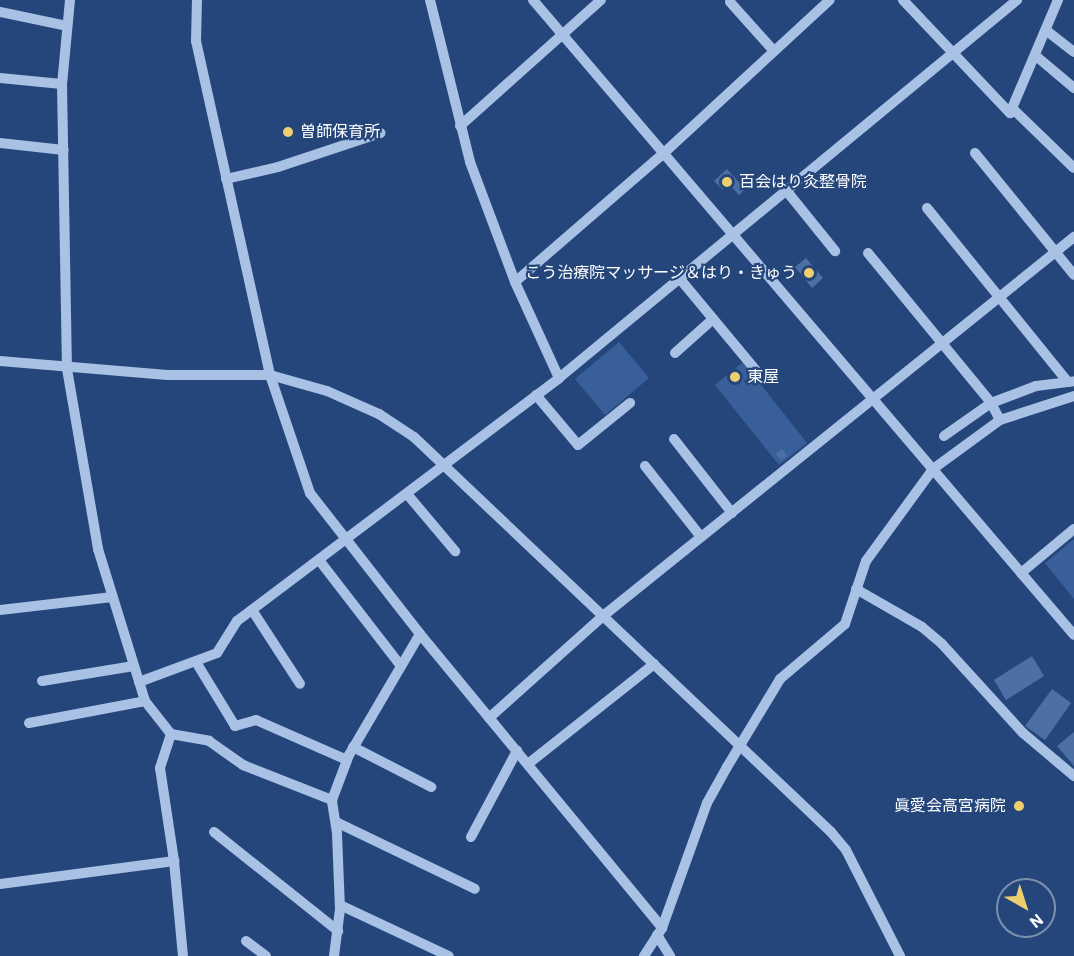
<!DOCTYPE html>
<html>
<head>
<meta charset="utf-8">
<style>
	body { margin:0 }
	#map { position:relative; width:1074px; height:956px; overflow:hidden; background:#25467b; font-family:Roboto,"Noto Sans JP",sans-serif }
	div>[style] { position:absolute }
	.green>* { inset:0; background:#385f99 }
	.building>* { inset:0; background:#4d70a4 }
	.minor>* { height:10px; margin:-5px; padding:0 5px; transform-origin:5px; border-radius:5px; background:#a8c1e5 }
	.dots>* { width:16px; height:16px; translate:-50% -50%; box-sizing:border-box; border:3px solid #25467b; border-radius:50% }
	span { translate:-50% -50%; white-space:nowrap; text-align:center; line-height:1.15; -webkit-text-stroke:4.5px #25467b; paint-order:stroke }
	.poi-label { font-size:16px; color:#fff }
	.left { translate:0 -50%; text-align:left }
	.right { translate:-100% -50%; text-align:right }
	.north { position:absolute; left:996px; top:878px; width:60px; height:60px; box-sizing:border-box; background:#25467b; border:2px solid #7c90b0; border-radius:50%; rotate:141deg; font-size:16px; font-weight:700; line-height:24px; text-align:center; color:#fff }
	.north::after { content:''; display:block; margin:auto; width:21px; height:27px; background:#eecf6d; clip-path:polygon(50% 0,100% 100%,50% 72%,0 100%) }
</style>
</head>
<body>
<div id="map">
	<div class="green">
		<div style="clip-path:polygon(619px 342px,649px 378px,605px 415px,575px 379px)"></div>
		<div style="clip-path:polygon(743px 362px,807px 443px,779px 465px,715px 385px)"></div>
		<div style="clip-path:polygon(1074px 539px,1074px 599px,1045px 563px)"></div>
	</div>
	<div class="building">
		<div style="clip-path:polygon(727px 169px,745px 189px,739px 195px,729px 184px,723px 190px,714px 181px)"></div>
		<div style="clip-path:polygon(806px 258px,823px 278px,812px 288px,795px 267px)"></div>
		<div style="clip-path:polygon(738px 371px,742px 376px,732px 384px,728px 379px)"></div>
		<div style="clip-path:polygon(782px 449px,787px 456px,781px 460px,776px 454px)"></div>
		<div style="clip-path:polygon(1032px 656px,1044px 676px,1006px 700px,994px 680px)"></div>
		<div style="clip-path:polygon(1052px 689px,1071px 703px,1045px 740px,1025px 726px)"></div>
		<div style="clip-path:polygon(1074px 732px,1074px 766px,1057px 746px)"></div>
	</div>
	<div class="minor">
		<div style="left:70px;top:0;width:84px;rotate:95.4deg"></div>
		<div style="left:62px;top:84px;width:285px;rotate:89deg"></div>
		<div style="left:67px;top:369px;width:183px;rotate:80.2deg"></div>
		<div style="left:98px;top:549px;width:159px;rotate:72.8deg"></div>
		<div style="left:145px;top:701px;width:42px;rotate:51.8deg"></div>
		<div style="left:171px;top:734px;width:39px;rotate:10deg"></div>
		<div style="left:209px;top:741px;width:42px;rotate:35.2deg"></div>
		<div style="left:243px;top:765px;width:96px;rotate:21.5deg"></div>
		<div style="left:197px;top:0;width:41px;rotate:91.4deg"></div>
		<div style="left:196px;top:41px;width:342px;rotate:77.5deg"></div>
		<div style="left:270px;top:375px;width:125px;rotate:71.3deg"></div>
		<div style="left:310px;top:493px;width:179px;rotate:52deg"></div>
		<div style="left:420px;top:634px;width:381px;rotate:50.5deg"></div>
		<div style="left:430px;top:0;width:167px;rotate:76.1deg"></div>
		<div style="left:470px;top:162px;width:128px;rotate:69.4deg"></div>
		<div style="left:515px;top:282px;width:106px;rotate:65.4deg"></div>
		<div style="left:533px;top:0;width:834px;rotate:49.57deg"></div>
		<div style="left:903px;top:0;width:156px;rotate:46.6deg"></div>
		<div style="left:1010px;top:113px;width:123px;rotate:-67deg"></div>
		<div style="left:730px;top:2px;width:66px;rotate:48.1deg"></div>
		<div style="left:0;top:12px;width:68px;rotate:11.8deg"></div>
		<div style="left:1047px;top:31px;width:34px;rotate:38deg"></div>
		<div style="left:1036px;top:56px;width:50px;rotate:40.1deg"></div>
		<div style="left:0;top:78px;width:62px;rotate:5.5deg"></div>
		<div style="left:1012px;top:108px;width:86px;rotate:44.1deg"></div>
		<div style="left:460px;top:126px;width:189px;rotate:-41.8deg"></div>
		<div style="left:0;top:143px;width:64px;rotate:6.2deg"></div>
		<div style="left:975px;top:153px;width:157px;rotate:50.9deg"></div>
		<div style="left:226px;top:179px;width:53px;rotate:-13deg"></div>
		<div style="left:278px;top:167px;width:108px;rotate:-18.4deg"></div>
		<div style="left:785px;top:189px;width:80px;rotate:51.1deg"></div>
		<div style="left:927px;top:208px;width:224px;rotate:51deg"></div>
		<div style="left:868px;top:253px;width:194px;rotate:50.6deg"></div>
		<div style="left:991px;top:403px;width:19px;rotate:62deg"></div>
		<div style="left:680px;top:279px;width:131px;rotate:50.3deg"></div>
		<div style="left:515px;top:282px;width:198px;rotate:-40.9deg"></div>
		<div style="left:665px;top:152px;width:224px;rotate:-42.7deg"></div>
		<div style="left:675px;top:353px;width:51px;rotate:-41.8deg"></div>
		<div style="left:0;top:361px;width:168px;rotate:4.8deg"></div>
		<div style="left:167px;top:375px;width:103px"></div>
		<div style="left:270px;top:375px;width:59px;rotate:15.7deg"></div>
		<div style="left:327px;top:391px;width:57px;rotate:23.9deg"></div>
		<div style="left:379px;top:414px;width:42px;rotate:33.3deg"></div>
		<div style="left:414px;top:437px;width:574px;rotate:43.45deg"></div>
		<div style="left:831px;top:832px;width:23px;rotate:50deg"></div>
		<div style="left:846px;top:850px;width:119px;rotate:63deg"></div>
		<div style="left:536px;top:395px;width:65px;rotate:50deg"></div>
		<div style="left:578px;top:445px;width:67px;rotate:-38.9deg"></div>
		<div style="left:944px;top:436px;width:57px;rotate:-35.1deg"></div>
		<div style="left:991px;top:403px;width:48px;rotate:-20.7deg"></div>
		<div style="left:1036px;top:386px;width:38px;rotate:-7deg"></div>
		<div style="left:674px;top:439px;width:94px;rotate:51.9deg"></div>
		<div style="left:645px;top:466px;width:90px;rotate:51.7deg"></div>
		<div style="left:407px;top:494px;width:75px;rotate:49.9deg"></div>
		<div style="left:319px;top:560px;width:134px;rotate:52.3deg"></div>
		<div style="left:1021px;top:573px;width:69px;rotate:-39.7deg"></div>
		<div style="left:856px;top:589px;width:76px;rotate:29.9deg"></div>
		<div style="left:922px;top:627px;width:26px;rotate:40deg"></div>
		<div style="left:942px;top:644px;width:120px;rotate:47.7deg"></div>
		<div style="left:1023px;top:733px;width:67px;rotate:40.1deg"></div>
		<div style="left:0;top:610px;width:113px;rotate:-6.6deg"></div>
		<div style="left:252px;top:610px;width:88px;rotate:57deg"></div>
		<div style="left:196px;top:662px;width:75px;rotate:58.6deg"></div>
		<div style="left:235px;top:726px;width:22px;rotate:-16deg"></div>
		<div style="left:256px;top:720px;width:99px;rotate:23.7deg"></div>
		<div style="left:42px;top:681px;width:93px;rotate:-9.3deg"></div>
		<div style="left:139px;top:682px;width:83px;rotate:-20.4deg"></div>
		<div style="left:217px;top:653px;width:38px;rotate:-58deg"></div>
		<div style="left:237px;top:621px;width:403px;rotate:-37deg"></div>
		<div style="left:559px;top:378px;width:594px;rotate:-39.53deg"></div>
		<div style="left:489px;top:718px;width:153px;rotate:-41.8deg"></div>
		<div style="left:603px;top:616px;width:605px;rotate:-38.82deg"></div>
		<div style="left:29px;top:723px;width:118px;rotate:-10.7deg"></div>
		<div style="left:171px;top:734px;width:36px;rotate:108deg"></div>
		<div style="left:160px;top:768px;width:94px;rotate:81.4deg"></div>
		<div style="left:174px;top:861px;width:95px;rotate:84.6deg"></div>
		<div style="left:353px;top:747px;width:88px;rotate:27.1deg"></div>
		<div style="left:528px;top:764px;width:161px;rotate:-38.4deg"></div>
		<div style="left:336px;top:822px;width:154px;rotate:25.7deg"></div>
		<div style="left:214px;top:832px;width:159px;rotate:38.6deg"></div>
		<div style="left:471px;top:837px;width:98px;rotate:-61.9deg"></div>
		<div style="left:0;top:884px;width:176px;rotate:-7.5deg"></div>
		<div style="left:340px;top:905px;width:120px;rotate:25.1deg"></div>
		<div style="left:657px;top:935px;width:25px;rotate:58deg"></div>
		<div style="left:246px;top:941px;width:25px;rotate:37deg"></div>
		<div style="left:334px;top:956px;width:47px;rotate:-82.7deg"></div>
		<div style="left:340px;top:909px;width:76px;rotate:-92.3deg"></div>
		<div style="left:337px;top:833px;width:33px;rotate:-99deg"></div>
		<div style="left:332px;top:800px;width:48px;rotate:-69.3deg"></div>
		<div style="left:349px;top:755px;width:140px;rotate:-59.6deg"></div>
		<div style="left:644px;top:956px;width:33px;rotate:-57deg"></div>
		<div style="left:662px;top:928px;width:133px;rotate:-70.2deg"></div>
		<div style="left:707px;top:803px;width:41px;rotate:-60.9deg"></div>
		<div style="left:727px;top:767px;width:103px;rotate:-58.9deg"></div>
		<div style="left:780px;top:679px;width:85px;rotate:-40.2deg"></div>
		<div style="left:845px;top:624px;width:66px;rotate:-71.6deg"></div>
		<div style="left:866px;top:561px;width:114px;rotate:-53.9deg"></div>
		<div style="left:933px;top:469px;width:83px;rotate:-36.2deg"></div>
		<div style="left:1000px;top:420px;width:78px;rotate:-18deg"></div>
	</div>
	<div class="dots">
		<div style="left:288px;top:132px;background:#eecf6d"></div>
		<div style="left:727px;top:182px;background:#eecf6d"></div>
		<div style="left:809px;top:273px;background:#eecf6d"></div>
		<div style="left:735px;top:377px;background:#eecf6d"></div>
		<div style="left:1019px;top:806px;background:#eecf6d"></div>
	</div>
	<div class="poi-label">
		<span class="left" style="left:300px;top:132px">曽師保育所</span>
		<span class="left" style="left:739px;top:182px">百会はり灸整骨院</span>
		<span class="right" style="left:797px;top:273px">こう治療院マッサージ＆はり・きゅう</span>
		<span class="left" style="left:747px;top:377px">東屋</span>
		<span class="right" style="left:1006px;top:806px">眞愛会高宮病院</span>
	</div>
	<div class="north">N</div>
</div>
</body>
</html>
